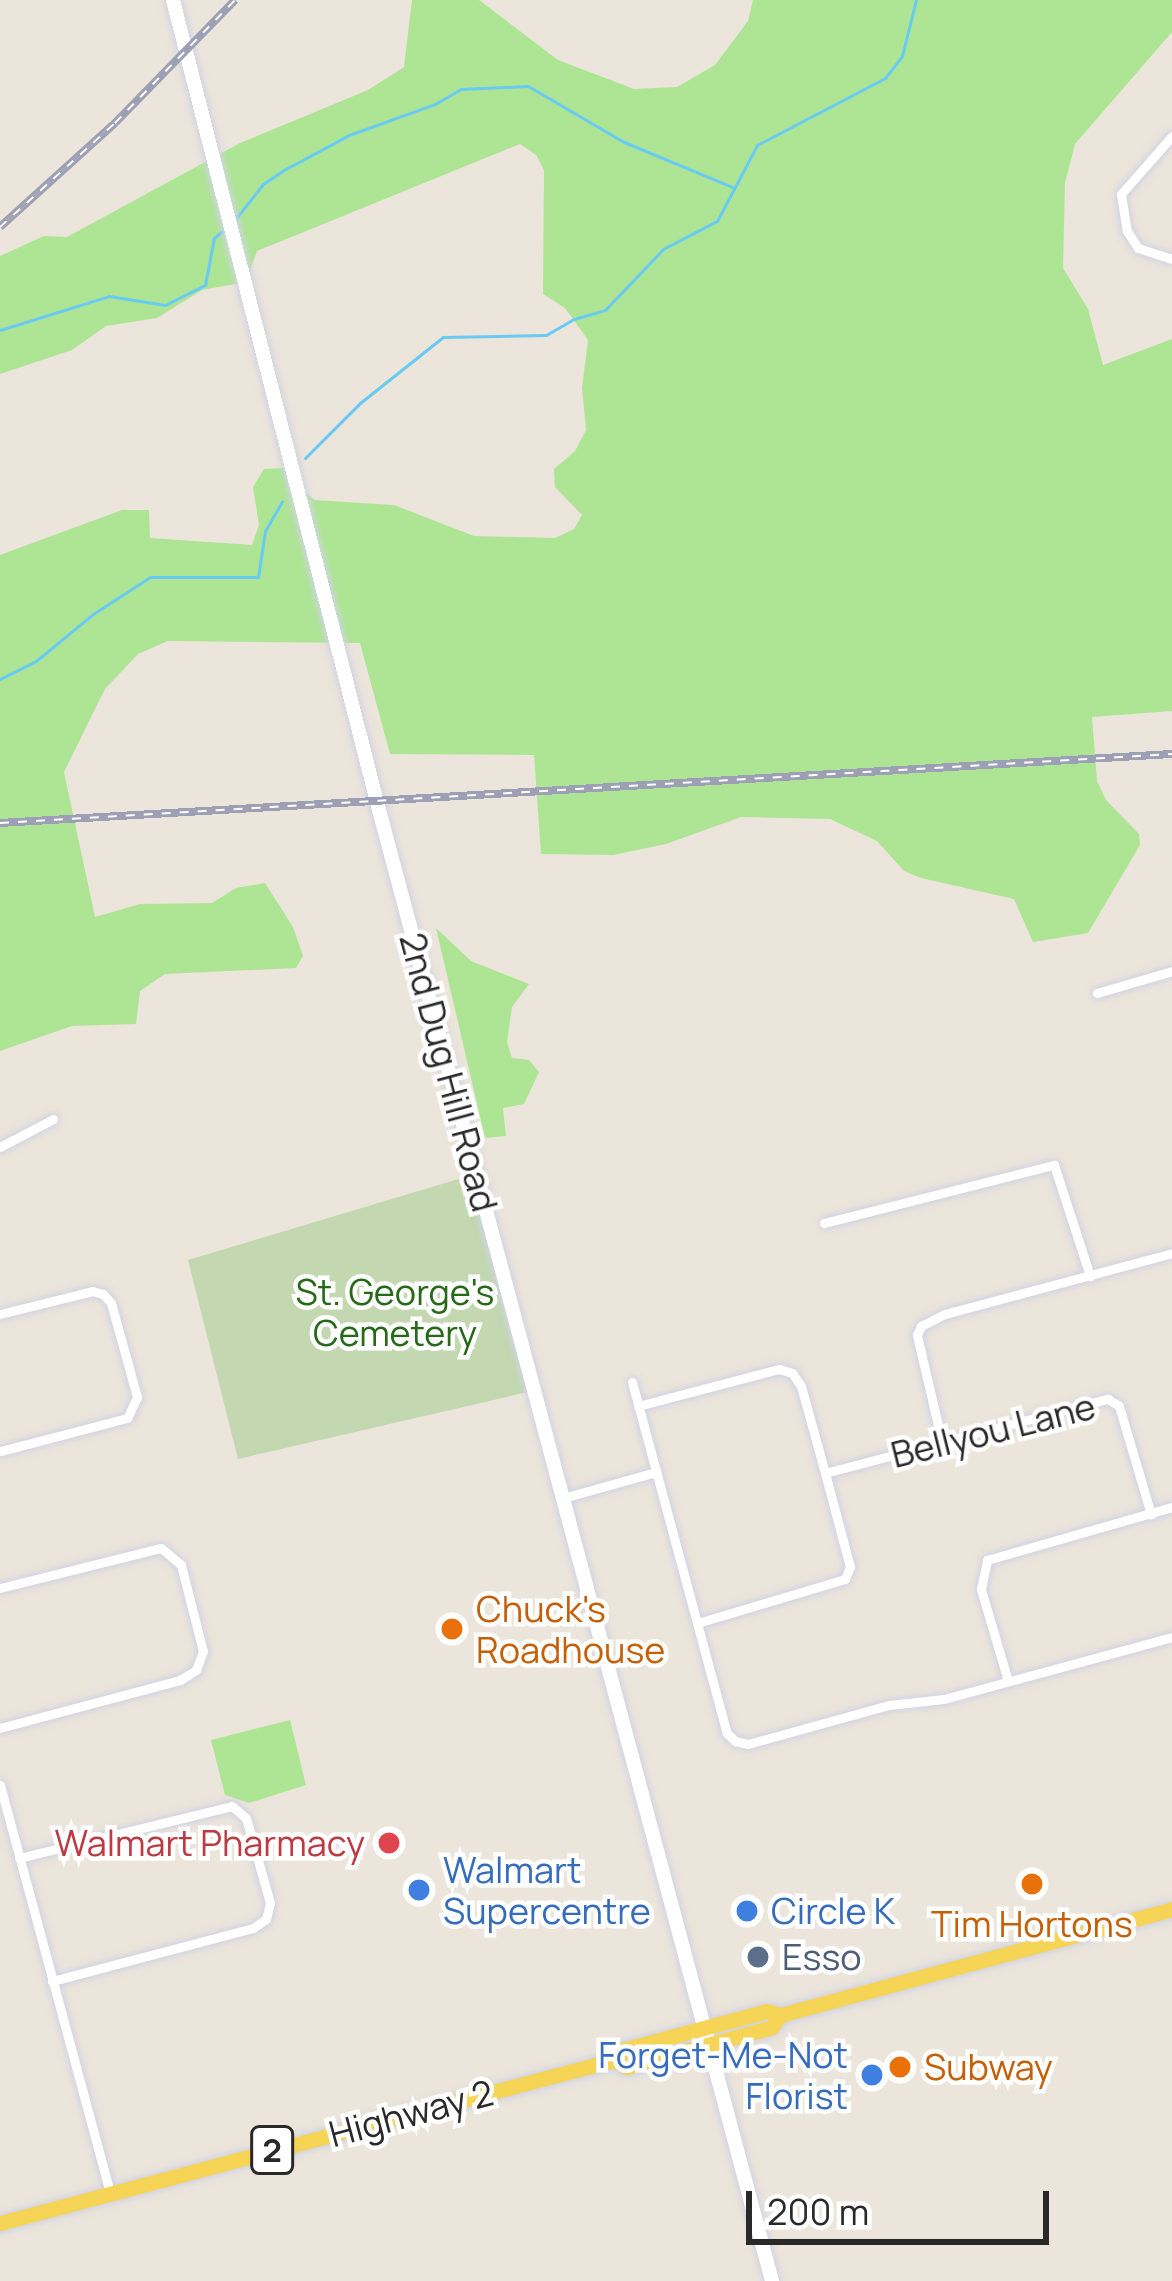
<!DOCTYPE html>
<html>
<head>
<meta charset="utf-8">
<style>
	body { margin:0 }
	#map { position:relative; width:1172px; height:2281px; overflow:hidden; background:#ece5db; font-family:Manrope,sans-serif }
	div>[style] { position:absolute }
	.green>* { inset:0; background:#aee595 }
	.cemetery>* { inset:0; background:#c3d7b1 }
	.stream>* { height:3px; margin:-1.5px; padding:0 1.5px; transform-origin:1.5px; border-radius:1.5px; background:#69cbf3 }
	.roads { filter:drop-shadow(0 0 3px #d0d3e3) drop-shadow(0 0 3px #d0d3e3) }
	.street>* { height:9px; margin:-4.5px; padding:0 4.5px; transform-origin:4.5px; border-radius:4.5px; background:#fff }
	.secondary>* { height:14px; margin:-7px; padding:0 7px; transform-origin:7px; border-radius:7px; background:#fff }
	.primary>* { height:15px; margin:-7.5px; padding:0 7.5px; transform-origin:7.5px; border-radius:7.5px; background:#f6d456 }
	.rail>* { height:8px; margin-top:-4px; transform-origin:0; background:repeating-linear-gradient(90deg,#fff 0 9px,#9da0b5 0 18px); box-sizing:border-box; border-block:3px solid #9da0b5 }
	.dots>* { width:33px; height:33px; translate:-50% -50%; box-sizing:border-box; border:6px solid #fff; border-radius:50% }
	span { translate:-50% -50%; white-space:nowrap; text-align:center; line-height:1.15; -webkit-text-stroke:9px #fff; paint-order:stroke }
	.shield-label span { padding:3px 9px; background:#fff; border:3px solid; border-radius:9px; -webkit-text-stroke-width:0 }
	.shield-label { font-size:33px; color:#292929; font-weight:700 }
	.street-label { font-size:36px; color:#292929 }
	.park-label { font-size:36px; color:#266917 }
	.food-label { font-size:36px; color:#c56008 }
	.left { translate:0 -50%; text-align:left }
	.health-label { font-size:36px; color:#be3a42 }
	.right { translate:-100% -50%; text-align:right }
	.shop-label { font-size:36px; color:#366cbe }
	.service-label { font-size:36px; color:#4e5e75 }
	.scale { position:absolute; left:746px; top:2191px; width:303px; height:54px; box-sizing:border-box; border:6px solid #292929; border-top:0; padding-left:15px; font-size:36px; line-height:42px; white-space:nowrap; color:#292929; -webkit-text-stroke:9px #fff; paint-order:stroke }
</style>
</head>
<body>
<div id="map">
	<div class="green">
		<div style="clip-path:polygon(412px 0,479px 0,558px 60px,634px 89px,677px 87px,715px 65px,748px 21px,753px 0,1172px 0,1172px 32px,1075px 144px,1065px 183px,1063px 268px,1088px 309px,1103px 365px,1172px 339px,1172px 711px,1092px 717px,1097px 781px,1106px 800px,1139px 834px,1140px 845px,1088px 933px,1033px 942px,1014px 899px,921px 878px,904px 871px,877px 841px,830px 819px,741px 817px,666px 844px,613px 855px,541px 854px,534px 755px,390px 754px,360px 643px,168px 641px,138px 654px,105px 689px,64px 772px,95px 917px,140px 904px,212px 903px,236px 888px,265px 883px,293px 927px,303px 956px,296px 968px,165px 974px,140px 991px,136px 1024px,72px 1026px,0 1051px,0 555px,122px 510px,149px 510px,150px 538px,252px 545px,259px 525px,253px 487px,264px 469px,283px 468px,314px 500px,394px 505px,474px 536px,555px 538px,574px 529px,582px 515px,555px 487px,554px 469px,575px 451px,586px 430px,582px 388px,588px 340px,565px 308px,543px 294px,544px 170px,536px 155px,520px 144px,257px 251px,246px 282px,202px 290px,157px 318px,106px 326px,72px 350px,0 374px,0 256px,44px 236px,67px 237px,240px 143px,368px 90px,404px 67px)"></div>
		<div style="clip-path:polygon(436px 928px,471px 961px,529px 984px,512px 1007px,507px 1042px,512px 1058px,529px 1060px,539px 1072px,524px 1104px,503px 1108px,506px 1136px,485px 1138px)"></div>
		<div style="clip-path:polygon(290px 1720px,306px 1785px,249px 1803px,225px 1795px,211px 1740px)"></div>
	</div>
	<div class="cemetery">
		<div style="clip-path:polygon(472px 1175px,528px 1392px,238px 1459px,188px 1260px)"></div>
	</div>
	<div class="stream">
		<div style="left:234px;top:221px;width:47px;rotate:-51.9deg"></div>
		<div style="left:263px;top:184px;width:25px;rotate:-34deg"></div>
		<div style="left:284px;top:170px;width:74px;rotate:-28.3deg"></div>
		<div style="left:349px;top:135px;width:91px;rotate:-19.8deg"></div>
		<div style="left:435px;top:104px;width:30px;rotate:-30deg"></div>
		<div style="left:461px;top:89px;width:67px;rotate:-2.6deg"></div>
		<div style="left:528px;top:86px;width:111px;rotate:30.3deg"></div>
		<div style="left:624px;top:142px;width:117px;rotate:22.6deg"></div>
		<div style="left:0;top:330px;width:114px;rotate:-17.3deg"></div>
		<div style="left:109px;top:296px;width:57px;rotate:9.1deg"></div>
		<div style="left:165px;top:305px;width:45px;rotate:-26.6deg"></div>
		<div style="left:205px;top:285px;width:48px;rotate:-79.2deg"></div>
		<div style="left:214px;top:238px;width:17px;rotate:-40deg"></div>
		<div style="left:305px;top:458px;width:78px;rotate:-45deg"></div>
		<div style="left:360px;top:403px;width:106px;rotate:-38.5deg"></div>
		<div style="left:443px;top:337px;width:103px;rotate:-1.1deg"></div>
		<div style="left:546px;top:335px;width:32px;rotate:-30deg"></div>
		<div style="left:574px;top:319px;width:32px;rotate:-16deg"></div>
		<div style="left:605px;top:310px;width:84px;rotate:-46.4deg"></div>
		<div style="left:663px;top:249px;width:61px;rotate:-27.4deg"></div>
		<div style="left:717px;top:221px;width:86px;rotate:-62.2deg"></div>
		<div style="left:757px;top:145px;width:144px;rotate:-27.6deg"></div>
		<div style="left:885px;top:78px;width:28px;rotate:-52deg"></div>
		<div style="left:902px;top:56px;width:58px;rotate:-76deg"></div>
		<div style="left:0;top:679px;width:40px;rotate:-26.6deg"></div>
		<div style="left:36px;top:661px;width:74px;rotate:-39.5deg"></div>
		<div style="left:93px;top:614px;width:68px;rotate:-33deg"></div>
		<div style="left:150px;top:577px;width:108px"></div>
		<div style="left:258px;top:577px;width:47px;rotate:-81.3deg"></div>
		<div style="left:265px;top:531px;width:34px;rotate:-60deg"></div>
	</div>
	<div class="roads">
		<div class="street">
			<div style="left:1172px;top:136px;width:77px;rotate:131.3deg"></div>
			<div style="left:1121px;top:194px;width:37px;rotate:81deg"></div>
			<div style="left:1127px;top:231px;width:20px;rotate:57deg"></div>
			<div style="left:1138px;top:248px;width:36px;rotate:18deg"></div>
			<div style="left:1097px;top:993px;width:78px;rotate:-16.3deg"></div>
			<div style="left:0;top:1147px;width:60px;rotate:-27.8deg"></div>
			<div style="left:824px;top:1223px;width:237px;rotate:-14.2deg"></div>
			<div style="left:1054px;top:1165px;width:117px;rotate:72deg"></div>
			<div style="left:0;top:1314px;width:95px;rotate:-14deg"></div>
			<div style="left:92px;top:1291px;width:11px;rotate:15deg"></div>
			<div style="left:103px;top:1294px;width:12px;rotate:48deg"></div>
			<div style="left:111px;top:1303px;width:98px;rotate:74.5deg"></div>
			<div style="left:137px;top:1397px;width:23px;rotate:115deg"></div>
			<div style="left:127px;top:1418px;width:131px;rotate:165.4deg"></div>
			<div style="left:632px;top:1382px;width:364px;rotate:74.9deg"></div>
			<div style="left:727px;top:1733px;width:11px;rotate:45deg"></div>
			<div style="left:735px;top:1741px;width:13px;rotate:13deg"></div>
			<div style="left:748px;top:1744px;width:146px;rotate:-15.5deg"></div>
			<div style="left:889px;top:1705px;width:55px;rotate:-6.2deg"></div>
			<div style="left:944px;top:1699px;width:236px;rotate:-15.2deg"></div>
			<div style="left:638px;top:1406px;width:146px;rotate:-14.7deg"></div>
			<div style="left:779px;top:1369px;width:14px;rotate:17deg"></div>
			<div style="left:792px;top:1373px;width:16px;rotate:55deg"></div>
			<div style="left:801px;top:1386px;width:90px;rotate:74.6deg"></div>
			<div style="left:825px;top:1473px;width:97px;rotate:75.1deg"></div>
			<div style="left:850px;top:1567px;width:13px;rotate:113deg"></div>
			<div style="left:845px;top:1579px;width:154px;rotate:163.4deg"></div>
			<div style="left:942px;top:1442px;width:110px;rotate:-103.2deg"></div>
			<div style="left:917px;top:1335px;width:10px;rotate:-66deg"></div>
			<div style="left:921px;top:1326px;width:27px;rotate:-27deg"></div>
			<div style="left:945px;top:1314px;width:235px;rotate:-15deg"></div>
			<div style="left:825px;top:1473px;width:293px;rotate:-14.7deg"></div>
			<div style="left:1108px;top:1399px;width:13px;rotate:32deg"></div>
			<div style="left:1119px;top:1406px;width:113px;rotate:73.5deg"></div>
			<div style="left:563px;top:1498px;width:97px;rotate:-15.6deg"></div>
			<div style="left:0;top:1588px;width:166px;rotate:-14deg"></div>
			<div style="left:161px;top:1548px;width:26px;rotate:40deg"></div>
			<div style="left:181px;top:1565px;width:89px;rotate:75.7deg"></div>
			<div style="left:203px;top:1651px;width:20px;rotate:110deg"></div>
			<div style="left:196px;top:1670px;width:19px;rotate:148deg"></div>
			<div style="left:180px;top:1680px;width:186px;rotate:165.1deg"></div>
			<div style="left:1008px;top:1681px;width:96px;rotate:-106.4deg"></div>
			<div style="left:981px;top:1589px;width:30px;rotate:-78deg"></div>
			<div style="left:987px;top:1560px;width:192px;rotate:-16deg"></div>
			<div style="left:0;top:1785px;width:423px;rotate:74.9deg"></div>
			<div style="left:19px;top:1858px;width:219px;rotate:-13.7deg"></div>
			<div style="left:232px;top:1806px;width:18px;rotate:41deg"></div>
			<div style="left:246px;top:1818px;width:88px;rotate:74.2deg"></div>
			<div style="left:270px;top:1903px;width:16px;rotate:104deg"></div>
			<div style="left:266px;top:1919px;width:16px;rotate:145deg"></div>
			<div style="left:253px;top:1928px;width:208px;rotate:165.2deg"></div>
		</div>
		<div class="secondary">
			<div style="left:173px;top:0;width:836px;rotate:75.73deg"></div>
			<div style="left:379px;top:810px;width:1523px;rotate:75.04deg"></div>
		</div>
		<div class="primary">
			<div style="left:614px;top:2060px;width:15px;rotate:28deg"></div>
			<div style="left:627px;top:2067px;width:150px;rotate:-15.4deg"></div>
			<div style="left:772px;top:2027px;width:14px;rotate:-56deg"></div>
			<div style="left:0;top:2223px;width:635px;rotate:-14.87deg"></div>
			<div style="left:614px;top:2060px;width:13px;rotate:-51deg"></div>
			<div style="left:622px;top:2050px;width:150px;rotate:-15.1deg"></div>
			<div style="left:767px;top:2011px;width:14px;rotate:17deg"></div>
			<div style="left:780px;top:2015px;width:406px;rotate:-15.1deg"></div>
		</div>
	</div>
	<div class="rail">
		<div style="left:0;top:227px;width:155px;rotate:-42.1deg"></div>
		<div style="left:115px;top:123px;width:172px;rotate:-45.7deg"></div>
		<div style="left:0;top:823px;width:1174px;rotate:-3.37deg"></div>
	</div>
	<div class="dots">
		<div style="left:452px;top:1629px;background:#e8710a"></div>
		<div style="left:389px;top:1843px;background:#e0444e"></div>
		<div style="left:1032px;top:1884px;background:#e8710a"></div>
		<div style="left:419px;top:1890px;background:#3f7fe0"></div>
		<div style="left:747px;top:1911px;background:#3f7fe0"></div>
		<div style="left:758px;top:1957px;background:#5c6f8a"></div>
		<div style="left:900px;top:2067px;background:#e8710a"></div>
		<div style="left:872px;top:2075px;background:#3f7fe0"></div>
	</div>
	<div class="shield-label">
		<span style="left:272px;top:2150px">2</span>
	</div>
	<div class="street-label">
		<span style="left:449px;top:1072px;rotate:75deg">2nd Dug Hill Road</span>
		<span style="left:993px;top:1430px;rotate:-14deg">Bellyou Lane</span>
		<span style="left:411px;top:2113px;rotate:-15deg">Highway 2</span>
	</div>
	<div class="park-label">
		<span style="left:395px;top:1312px">St. George's<br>Cemetery</span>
	</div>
	<div class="food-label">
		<span class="left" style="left:476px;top:1629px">Chuck's<br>Roadhouse</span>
		<span style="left:1032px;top:1924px">Tim Hortons</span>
		<span class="left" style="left:924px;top:2067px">Subway</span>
	</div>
	<div class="health-label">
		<span class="right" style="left:365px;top:1843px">Walmart Pharmacy</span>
	</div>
	<div class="shop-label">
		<span class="left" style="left:443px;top:1890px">Walmart<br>Supercentre</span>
		<span class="left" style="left:771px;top:1911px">Circle K</span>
		<span class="right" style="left:848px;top:2075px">Forget-Me-Not<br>Florist</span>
	</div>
	<div class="service-label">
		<span class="left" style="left:782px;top:1957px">Esso</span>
	</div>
	<div class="scale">200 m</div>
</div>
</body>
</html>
